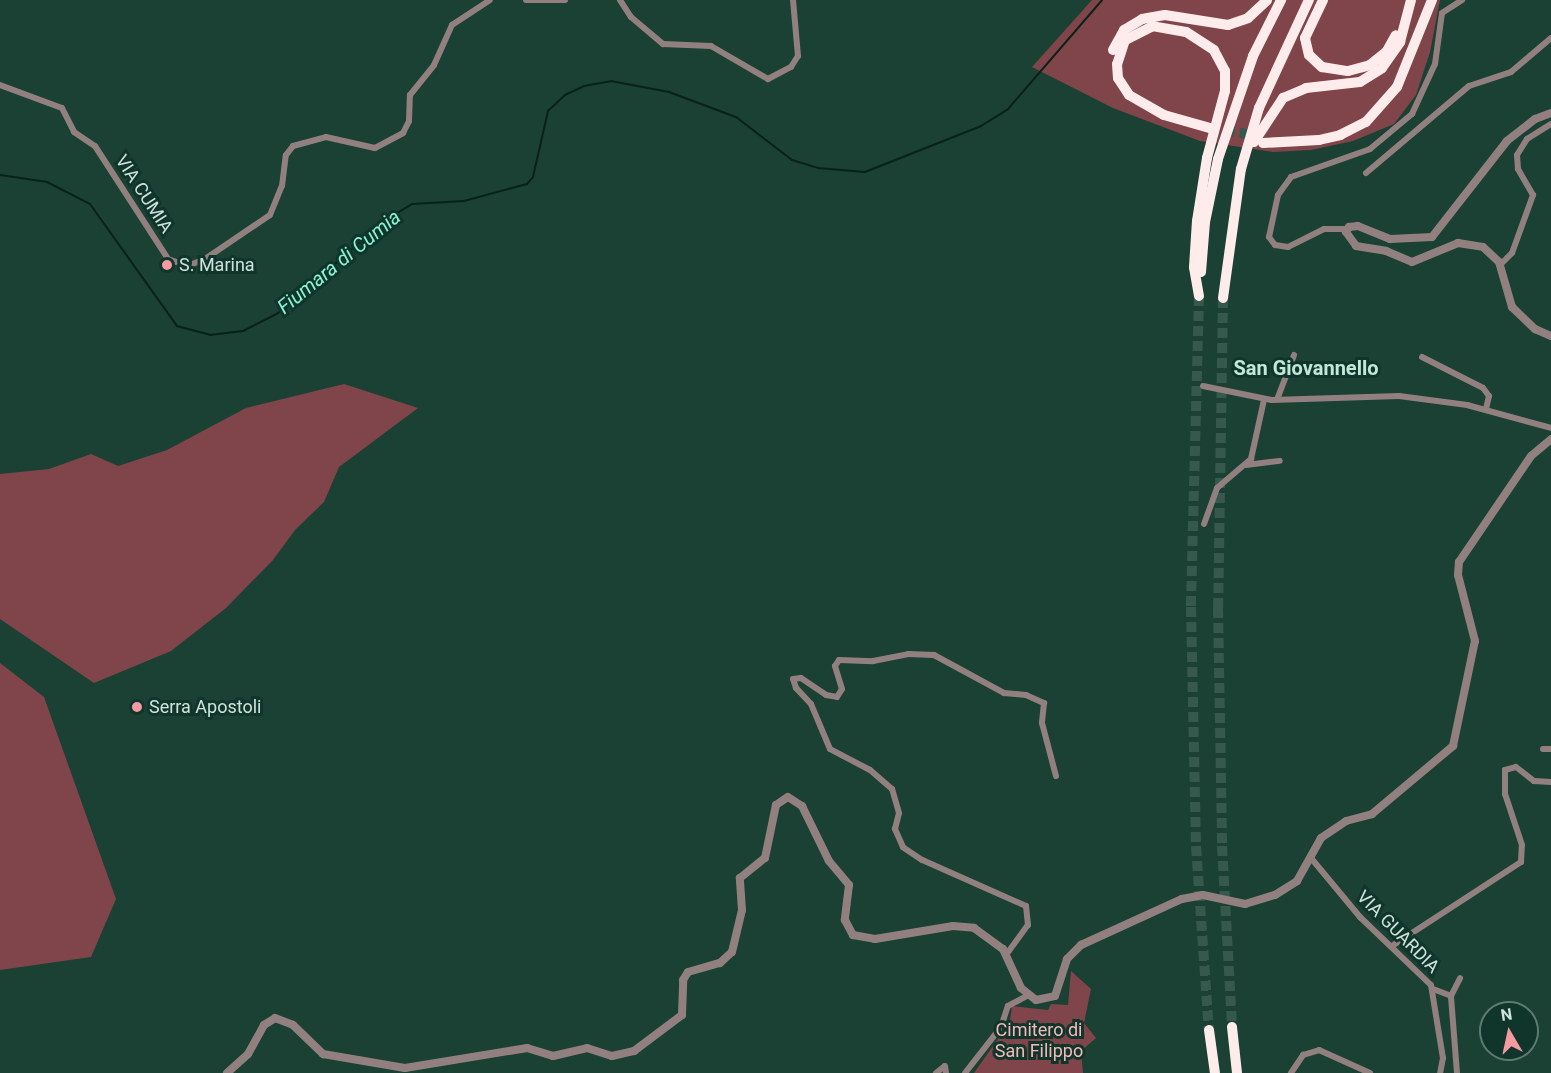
<!DOCTYPE html>
<html>
<head>
<meta charset="utf-8">
<style>
	body { margin:0 }
	#map { position:relative; width:1551px; height:1073px; overflow:hidden; background:#1b4034; font-family:Roboto,sans-serif }
	div>[style] { position:absolute }
	.green>* { inset:0; background:#80454a }
	.stream>* { height:2px; margin:-1px; padding:0 1px; transform-origin:1px; border-radius:1px; background:#092119 }
	.motorway-tunnel>* { height:10px; margin-top:-5px; transform-origin:0; background:repeating-linear-gradient(90deg,#36584d 0 10px,transparent 0 15px) }
	.minor>* { height:6px; margin:-3px; padding:0 3px; transform-origin:3px; border-radius:3px; background:#928081 }
	.tertiary>* { height:8px; margin:-4px; padding:0 4px; transform-origin:4px; border-radius:4px; background:#928081 }
	.motorway>* { height:10px; margin:-5px; padding:0 5px; transform-origin:5px; border-radius:5px; background:#feecec }
	.dots>* { width:16px; height:16px; translate:-50% -50%; box-sizing:border-box; border:3px solid #10352a; border-radius:50% }
	span { translate:-50% -50%; white-space:nowrap; text-align:center; line-height:1.15; -webkit-text-stroke:6px #10352a; paint-order:stroke }
	.street-label { font-size:18px; color:#cfe3db }
	.poi-label { font-size:18px; color:#cfe3db }
	.left { translate:0 -50%; text-align:left }
	.park-label { font-size:18px; color:#f3b9bb }
	.water-label { font-size:20px; color:#89f4cf; font-style:italic }
	.neighbourhood-label { font-size:20px; color:#c0e9d9; font-weight:700 }
	.north { position:absolute; left:1479px; top:1001px; width:60px; height:60px; box-sizing:border-box; background:#10352a; border:2px solid #5c7b71; border-radius:50%; rotate:351deg; font-size:16px; font-weight:700; line-height:24px; text-align:center; color:#cfe3db }
	.north::after { content:''; display:block; margin:auto; width:21px; height:27px; background:#f49aa0; clip-path:polygon(50% 0,100% 100%,50% 72%,0 100%) }
</style>
</head>
<body>
<div id="map">
	<div class="green">
		<div style="clip-path:polygon(1092px 0,1440px 0,1430px 52px,1416px 95px,1394px 124px,1353px 141px,1311px 150px,1273px 152px,1200px 141px,1113px 108px,1032px 67px)"></div>
		<div style="clip-path:polygon(344px 384px,418px 408px,339px 467px,324px 502px,295px 530px,273px 560px,226px 608px,171px 651px,94px 683px,0 619px,0 474px,49px 469px,91px 454px,118px 466px,167px 450px,246px 408px)"></div>
		<div style="clip-path:polygon(0 663px,44px 697px,116px 899px,91px 957px,0 970px)"></div>
		<div style="clip-path:polygon(1071px 971px,1091px 989px,1084px 1023px,1096px 1038px,1081px 1051px,1083px 1073px,974px 1073px,1005px 1029px,1009px 1029px,1012px 1006px,1048px 1010px,1051px 1004px,1068px 1005px)"></div>
	</div>
	<div class="stream">
		<div style="left:0;top:175px;width:48px;rotate:8.5deg"></div>
		<div style="left:47px;top:182px;width:48px;rotate:27.1deg"></div>
		<div style="left:90px;top:204px;width:150px;rotate:54.5deg"></div>
		<div style="left:177px;top:326px;width:34px;rotate:15deg"></div>
		<div style="left:210px;top:335px;width:33px;rotate:-7deg"></div>
		<div style="left:243px;top:331px;width:39px;rotate:-27deg"></div>
		<div style="left:278px;top:313px;width:144px;rotate:-40.8deg"></div>
		<div style="left:387px;top:219px;width:29px;rotate:-31deg"></div>
		<div style="left:412px;top:204px;width:52px;rotate:-3.3deg"></div>
		<div style="left:464px;top:201px;width:65px;rotate:-15.1deg"></div>
		<div style="left:527px;top:184px;width:9px;rotate:-49deg"></div>
		<div style="left:533px;top:177px;width:68px;rotate:-77.2deg"></div>
		<div style="left:548px;top:111px;width:23px;rotate:-43deg"></div>
		<div style="left:565px;top:95px;width:21px;rotate:-25deg"></div>
		<div style="left:584px;top:86px;width:27px;rotate:-10deg"></div>
		<div style="left:611px;top:81px;width:59px;rotate:10.7deg"></div>
		<div style="left:669px;top:92px;width:72px;rotate:20.5deg"></div>
		<div style="left:736px;top:117px;width:71px;rotate:37.5deg"></div>
		<div style="left:792px;top:160px;width:27px;rotate:17deg"></div>
		<div style="left:818px;top:168px;width:47px;rotate:4.9deg"></div>
		<div style="left:865px;top:172px;width:125px;rotate:-21.6deg"></div>
		<div style="left:981px;top:126px;width:32px;rotate:-32deg"></div>
		<div style="left:1008px;top:109px;width:144px;rotate:-49.2deg"></div>
	</div>
	<div class="motorway-tunnel">
		<div style="left:1210px;top:128px;width:57px;rotate:9.1deg"></div>
		<div style="left:1199px;top:296px;width:311px;rotate:91.5deg"></div>
		<div style="left:1191px;top:607px;width:239px;rotate:88.8deg"></div>
		<div style="left:1196px;top:846px;width:184px;rotate:86deg"></div>
		<div style="left:1223px;top:298px;width:310px;rotate:90.9deg"></div>
		<div style="left:1218px;top:608px;width:238px;rotate:89deg"></div>
		<div style="left:1222px;top:846px;width:181px;rotate:86.8deg"></div>
	</div>
	<div class="minor">
		<div style="left:526px;top:0;width:39px"></div>
		<div style="left:620px;top:0;width:20px;rotate:57deg"></div>
		<div style="left:631px;top:17px;width:42px;rotate:40.2deg"></div>
		<div style="left:663px;top:44px;width:48px;rotate:2.4deg"></div>
		<div style="left:711px;top:46px;width:66px;rotate:30.1deg"></div>
		<div style="left:768px;top:79px;width:26px;rotate:-28deg"></div>
		<div style="left:791px;top:67px;width:13px;rotate:-58deg"></div>
		<div style="left:798px;top:56px;width:56px;rotate:-95.1deg"></div>
		<div style="left:0;top:85px;width:66px;rotate:20.4deg"></div>
		<div style="left:62px;top:108px;width:27px;rotate:63deg"></div>
		<div style="left:74px;top:132px;width:25px;rotate:34deg"></div>
		<div style="left:95px;top:146px;width:135px;rotate:57.1deg"></div>
		<div style="left:168px;top:259px;width:20px;rotate:20deg"></div>
		<div style="left:187px;top:266px;width:19px;rotate:-21deg"></div>
		<div style="left:205px;top:259px;width:78px;rotate:-34.1deg"></div>
		<div style="left:270px;top:215px;width:31px;rotate:-68deg"></div>
		<div style="left:282px;top:186px;width:31px;rotate:-83deg"></div>
		<div style="left:286px;top:155px;width:11px;rotate:-52deg"></div>
		<div style="left:293px;top:146px;width:34px;rotate:-15deg"></div>
		<div style="left:326px;top:137px;width:50px;rotate:12.7deg"></div>
		<div style="left:375px;top:148px;width:32px;rotate:-28deg"></div>
		<div style="left:403px;top:133px;width:13px;rotate:-63deg"></div>
		<div style="left:409px;top:121px;width:26px;rotate:-88deg"></div>
		<div style="left:410px;top:95px;width:38px;rotate:-51deg"></div>
		<div style="left:434px;top:65px;width:44px;rotate:-65.8deg"></div>
		<div style="left:452px;top:25px;width:45px;rotate:-33.3deg"></div>
		<div style="left:1366px;top:173px;width:135px;rotate:-40.2deg"></div>
		<div style="left:1469px;top:86px;width:44px;rotate:-18.4deg"></div>
		<div style="left:1511px;top:72px;width:52px;rotate:-40.4deg"></div>
		<div style="left:1346px;top:229px;width:22px;rotate:180deg"></div>
		<div style="left:1324px;top:229px;width:40px;rotate:153.4deg"></div>
		<div style="left:1288px;top:247px;width:13px;rotate:-171deg"></div>
		<div style="left:1275px;top:245px;width:10px;rotate:-127deg"></div>
		<div style="left:1269px;top:237px;width:43px;rotate:-77.9deg"></div>
		<div style="left:1278px;top:195px;width:22px;rotate:-54deg"></div>
		<div style="left:1291px;top:177px;width:84px;rotate:-19.5deg"></div>
		<div style="left:1370px;top:149px;width:55px;rotate:-39.8deg"></div>
		<div style="left:1412px;top:114px;width:55px;rotate:-65.3deg"></div>
		<div style="left:1435px;top:64px;width:51px;rotate:-82.2deg"></div>
		<div style="left:1442px;top:13px;width:24px;rotate:-33deg"></div>
		<div style="left:1500px;top:265px;width:17px;rotate:-45deg"></div>
		<div style="left:1512px;top:253px;width:62px;rotate:-70.1deg"></div>
		<div style="left:1533px;top:195px;width:30px;rotate:-120deg"></div>
		<div style="left:1518px;top:169px;width:14px;rotate:-94deg"></div>
		<div style="left:1517px;top:155px;width:19px;rotate:-58deg"></div>
		<div style="left:1527px;top:139px;width:28px;rotate:-32deg"></div>
		<div style="left:1422px;top:357px;width:68px;rotate:26.9deg"></div>
		<div style="left:1483px;top:388px;width:10px;rotate:53deg"></div>
		<div style="left:1489px;top:396px;width:13px;rotate:103deg"></div>
		<div style="left:1203px;top:386px;width:70px;rotate:11.5deg"></div>
		<div style="left:1272px;top:400px;width:127px;rotate:-1.8deg"></div>
		<div style="left:1399px;top:396px;width:69px;rotate:7.5deg"></div>
		<div style="left:1467px;top:405px;width:87px;rotate:15.3deg"></div>
		<div style="left:1278px;top:397px;width:45px;rotate:-69.1deg"></div>
		<div style="left:1246px;top:465px;width:34px;rotate:-7deg"></div>
		<div style="left:1204px;top:524px;width:38px;rotate:-70deg"></div>
		<div style="left:1217px;top:488px;width:45px;rotate:-40.5deg"></div>
		<div style="left:1251px;top:459px;width:60px;rotate:-77.6deg"></div>
		<div style="left:1543px;top:749px;width:8px"></div>
		<div style="left:1311px;top:858px;width:77px;rotate:50.3deg"></div>
		<div style="left:1360px;top:917px;width:98px;rotate:43.8deg"></div>
		<div style="left:1431px;top:985px;width:74px;rotate:80.7deg"></div>
		<div style="left:1443px;top:1058px;width:15px;rotate:101deg"></div>
		<div style="left:1392px;top:946px;width:154px;rotate:-33.1deg"></div>
		<div style="left:1521px;top:862px;width:17px;rotate:-87deg"></div>
		<div style="left:1522px;top:845px;width:54px;rotate:-108.4deg"></div>
		<div style="left:1505px;top:794px;width:24px;rotate:-90deg"></div>
		<div style="left:1505px;top:770px;width:11px;rotate:-15deg"></div>
		<div style="left:1516px;top:767px;width:23px;rotate:38deg"></div>
		<div style="left:1534px;top:781px;width:17px;rotate:3deg"></div>
		<div style="left:1006px;top:955px;width:37px;rotate:-54deg"></div>
		<div style="left:1028px;top:925px;width:19px;rotate:-96deg"></div>
		<div style="left:1026px;top:906px;width:114px;rotate:-156.1deg"></div>
		<div style="left:922px;top:860px;width:23px;rotate:-146deg"></div>
		<div style="left:903px;top:847px;width:20px;rotate:-114deg"></div>
		<div style="left:895px;top:829px;width:16px;rotate:-76deg"></div>
		<div style="left:899px;top:813px;width:25px;rotate:-106deg"></div>
		<div style="left:892px;top:789px;width:29px;rotate:-139deg"></div>
		<div style="left:870px;top:770px;width:45px;rotate:-152.3deg"></div>
		<div style="left:830px;top:749px;width:49px;rotate:-112.9deg"></div>
		<div style="left:811px;top:704px;width:22px;rotate:-133deg"></div>
		<div style="left:796px;top:688px;width:9px;rotate:-108deg"></div>
		<div style="left:793px;top:679px;width:8px;rotate:-7deg"></div>
		<div style="left:801px;top:678px;width:30px;rotate:34deg"></div>
		<div style="left:826px;top:695px;width:11px;rotate:10deg"></div>
		<div style="left:837px;top:697px;width:9px;rotate:-58deg"></div>
		<div style="left:842px;top:689px;width:24px;rotate:-107deg"></div>
		<div style="left:835px;top:666px;width:7px;rotate:-56deg"></div>
		<div style="left:839px;top:660px;width:34px;rotate:2deg"></div>
		<div style="left:873px;top:661px;width:36px;rotate:-11deg"></div>
		<div style="left:908px;top:654px;width:26px;rotate:2deg"></div>
		<div style="left:934px;top:655px;width:80px;rotate:28.5deg"></div>
		<div style="left:1004px;top:693px;width:22px;rotate:5deg"></div>
		<div style="left:1026px;top:695px;width:20px;rotate:24deg"></div>
		<div style="left:1044px;top:703px;width:20px;rotate:96deg"></div>
		<div style="left:1042px;top:723px;width:55px;rotate:75.2deg"></div>
		<div style="left:1433px;top:989px;width:19px;rotate:21deg"></div>
		<div style="left:936px;top:1073px;width:11px;rotate:-38deg"></div>
		<div style="left:945px;top:1066px;width:7px;rotate:82deg"></div>
		<div style="left:965px;top:1073px;width:58px;rotate:-52deg"></div>
		<div style="left:1001px;top:1027px;width:22px;rotate:-72deg"></div>
		<div style="left:1008px;top:1006px;width:21px;rotate:-28deg"></div>
		<div style="left:1291px;top:1073px;width:22px;rotate:-56deg"></div>
		<div style="left:1303px;top:1055px;width:17px;rotate:-17deg"></div>
		<div style="left:1319px;top:1050px;width:56px;rotate:24.3deg"></div>
		<div style="left:1457px;top:1073px;width:77px;rotate:-94.5deg"></div>
		<div style="left:1451px;top:996px;width:20px;rotate:-63deg"></div>
	</div>
	<div class="tertiary">
		<div style="left:1551px;top:113px;width:17px;rotate:159deg"></div>
		<div style="left:1535px;top:119px;width:36px;rotate:142deg"></div>
		<div style="left:1507px;top:141px;width:122px;rotate:128deg"></div>
		<div style="left:1432px;top:237px;width:42px;rotate:177.3deg"></div>
		<div style="left:1390px;top:239px;width:35px;rotate:-158deg"></div>
		<div style="left:1358px;top:226px;width:9px;rotate:174deg"></div>
		<div style="left:1349px;top:227px;width:6px;rotate:121deg"></div>
		<div style="left:1346px;top:232px;width:17px;rotate:54deg"></div>
		<div style="left:1356px;top:246px;width:30px;rotate:9deg"></div>
		<div style="left:1386px;top:251px;width:28px;rotate:23deg"></div>
		<div style="left:1412px;top:262px;width:50px;rotate:-22.4deg"></div>
		<div style="left:1458px;top:243px;width:25px;rotate:9deg"></div>
		<div style="left:1483px;top:247px;width:22px;rotate:43deg"></div>
		<div style="left:1499px;top:262px;width:47px;rotate:73.9deg"></div>
		<div style="left:1512px;top:307px;width:32px;rotate:44deg"></div>
		<div style="left:1535px;top:329px;width:17px;rotate:24deg"></div>
		<div style="left:227px;top:1073px;width:28px;rotate:-42deg"></div>
		<div style="left:248px;top:1054px;width:33px;rotate:-61deg"></div>
		<div style="left:264px;top:1025px;width:13px;rotate:-32deg"></div>
		<div style="left:275px;top:1018px;width:19px;rotate:21deg"></div>
		<div style="left:293px;top:1025px;width:42px;rotate:44deg"></div>
		<div style="left:323px;top:1054px;width:83px;rotate:9.7deg"></div>
		<div style="left:405px;top:1068px;width:124px;rotate:-9.3deg"></div>
		<div style="left:527px;top:1048px;width:27px;rotate:17deg"></div>
		<div style="left:553px;top:1056px;width:35px;rotate:-13deg"></div>
		<div style="left:587px;top:1048px;width:26px;rotate:18deg"></div>
		<div style="left:612px;top:1056px;width:23px;rotate:-13deg"></div>
		<div style="left:634px;top:1051px;width:60px;rotate:-36.9deg"></div>
		<div style="left:682px;top:1015px;width:35px;rotate:-88deg"></div>
		<div style="left:683px;top:980px;width:9px;rotate:-58deg"></div>
		<div style="left:688px;top:972px;width:33px;rotate:-16deg"></div>
		<div style="left:720px;top:963px;width:16px;rotate:-43deg"></div>
		<div style="left:732px;top:952px;width:43px;rotate:-76.6deg"></div>
		<div style="left:742px;top:910px;width:32px;rotate:-94deg"></div>
		<div style="left:740px;top:878px;width:32px;rotate:-39deg"></div>
		<div style="left:765px;top:858px;width:54px;rotate:-78.3deg"></div>
		<div style="left:776px;top:805px;width:14px;rotate:-34deg"></div>
		<div style="left:788px;top:797px;width:17px;rotate:33deg"></div>
		<div style="left:802px;top:806px;width:61px;rotate:63.9deg"></div>
		<div style="left:829px;top:861px;width:31px;rotate:50deg"></div>
		<div style="left:849px;top:885px;width:35px;rotate:97deg"></div>
		<div style="left:845px;top:920px;width:17px;rotate:62deg"></div>
		<div style="left:853px;top:935px;width:22px;rotate:10deg"></div>
		<div style="left:875px;top:939px;width:79px;rotate:-9.5deg"></div>
		<div style="left:953px;top:926px;width:21px;rotate:5deg"></div>
		<div style="left:974px;top:928px;width:36px;rotate:36deg"></div>
		<div style="left:1003px;top:949px;width:43px;rotate:65.2deg"></div>
		<div style="left:1021px;top:988px;width:19px;rotate:39deg"></div>
		<div style="left:1036px;top:1000px;width:19px;rotate:-12deg"></div>
		<div style="left:1055px;top:996px;width:39px;rotate:-72deg"></div>
		<div style="left:1067px;top:959px;width:20px;rotate:-45deg"></div>
		<div style="left:1081px;top:945px;width:111px;rotate:-24.5deg"></div>
		<div style="left:1182px;top:899px;width:21px;rotate:-11deg"></div>
		<div style="left:1203px;top:895px;width:43px;rotate:12.1deg"></div>
		<div style="left:1245px;top:904px;width:31px;rotate:-17deg"></div>
		<div style="left:1275px;top:895px;width:26px;rotate:-32deg"></div>
		<div style="left:1297px;top:881px;width:49px;rotate:-60.8deg"></div>
		<div style="left:1321px;top:838px;width:30px;rotate:-34deg"></div>
		<div style="left:1346px;top:821px;width:27px;rotate:-15deg"></div>
		<div style="left:1372px;top:814px;width:106px;rotate:-40deg"></div>
		<div style="left:1453px;top:746px;width:107px;rotate:-78.2deg"></div>
		<div style="left:1475px;top:641px;width:68px;rotate:-104.4deg"></div>
		<div style="left:1458px;top:575px;width:13px;rotate:-86deg"></div>
		<div style="left:1459px;top:562px;width:128px;rotate:-55.8deg"></div>
		<div style="left:1531px;top:456px;width:26px;rotate:-40deg"></div>
	</div>
	<div class="motorway">
		<div style="left:1323px;top:0;width:42px;rotate:115.3deg"></div>
		<div style="left:1305px;top:38px;width:17px;rotate:77deg"></div>
		<div style="left:1309px;top:55px;width:18px;rotate:43deg"></div>
		<div style="left:1322px;top:67px;width:26px;rotate:9deg"></div>
		<div style="left:1348px;top:71px;width:23px;rotate:-15deg"></div>
		<div style="left:1370px;top:65px;width:22px;rotate:-39deg"></div>
		<div style="left:1387px;top:51px;width:18px;rotate:-61deg"></div>
		<div style="left:1113px;top:50px;width:23px;rotate:-61deg"></div>
		<div style="left:1124px;top:30px;width:21px;rotate:-31deg"></div>
		<div style="left:1142px;top:19px;width:23px;rotate:-10deg"></div>
		<div style="left:1165px;top:15px;width:64px;rotate:9deg"></div>
		<div style="left:1228px;top:25px;width:21px;rotate:-19deg"></div>
		<div style="left:1248px;top:18px;width:26px;rotate:-43deg"></div>
		<div style="left:1254px;top:142px;width:53px;rotate:-56.6deg"></div>
		<div style="left:1283px;top:98px;width:25px;rotate:-23deg"></div>
		<div style="left:1306px;top:88px;width:54px;rotate:-6.3deg"></div>
		<div style="left:1360px;top:82px;width:26px;rotate:-32deg"></div>
		<div style="left:1382px;top:68px;width:32px;rotate:-55deg"></div>
		<div style="left:1400px;top:42px;width:43px;rotate:-75.3deg"></div>
		<div style="left:1263px;top:143px;width:56px;rotate:-3.1deg"></div>
		<div style="left:1319px;top:140px;width:22px;rotate:-13deg"></div>
		<div style="left:1340px;top:135px;width:29px;rotate:-27deg"></div>
		<div style="left:1366px;top:122px;width:47px;rotate:-48.5deg"></div>
		<div style="left:1397px;top:87px;width:94px;rotate:-68.1deg"></div>
		<div style="left:1201px;top:272px;width:50px;rotate:-85.4deg"></div>
		<div style="left:1205px;top:222px;width:64px;rotate:-78.3deg"></div>
		<div style="left:1218px;top:159px;width:109px;rotate:-71.2deg"></div>
		<div style="left:1253px;top:56px;width:63px;rotate:-63.4deg"></div>
		<div style="left:1199px;top:296px;width:29px;rotate:-100deg"></div>
		<div style="left:1194px;top:267px;width:46px;rotate:-86.3deg"></div>
		<div style="left:1197px;top:221px;width:64px;rotate:-81deg"></div>
		<div style="left:1207px;top:158px;width:69px;rotate:-75deg"></div>
		<div style="left:1225px;top:91px;width:20px;rotate:-90deg"></div>
		<div style="left:1225px;top:71px;width:24px;rotate:-118deg"></div>
		<div style="left:1214px;top:50px;width:33px;rotate:-147deg"></div>
		<div style="left:1186px;top:32px;width:34px;rotate:-170deg"></div>
		<div style="left:1153px;top:26px;width:31px;rotate:153deg"></div>
		<div style="left:1125px;top:40px;width:25px;rotate:108deg"></div>
		<div style="left:1117px;top:64px;width:14px;rotate:86deg"></div>
		<div style="left:1118px;top:78px;width:20px;rotate:57deg"></div>
		<div style="left:1129px;top:95px;width:40px;rotate:29.7deg"></div>
		<div style="left:1164px;top:115px;width:48px;rotate:15.8deg"></div>
		<div style="left:1223px;top:298px;width:130px;rotate:-82.1deg"></div>
		<div style="left:1241px;top:169px;width:64px;rotate:-73.6deg"></div>
		<div style="left:1259px;top:108px;width:119px;rotate:-65.2deg"></div>
		<div style="left:1232px;top:1027px;width:46px;rotate:83.8deg"></div>
		<div style="left:1209px;top:1030px;width:43px;rotate:82.1deg"></div>
	</div>
	<div class="dots">
		<div style="left:167px;top:265px;background:#f49aa0"></div>
		<div style="left:137px;top:707px;background:#f49aa0"></div>
	</div>
	<div class="street-label">
		<span style="left:144px;top:194px;rotate:57deg">VIA CUMIA</span>
		<span style="left:1398px;top:932px;rotate:45deg">VIA GUARDIA</span>
	</div>
	<div class="poi-label">
		<span class="left" style="left:179px;top:265px">S. Marina</span>
		<span class="left" style="left:149px;top:707px">Serra Apostoli</span>
	</div>
	<div class="park-label">
		<span style="left:1039px;top:1041px">Cimitero di<br>San Filippo</span>
	</div>
	<div class="water-label">
		<span style="left:339px;top:262px;rotate:-39deg">Fiumara di Cumia</span>
	</div>
	<div class="neighbourhood-label">
		<span style="left:1306px;top:368px">San Giovannello</span>
	</div>
	<div class="north">N</div>
</div>
</body>
</html>
